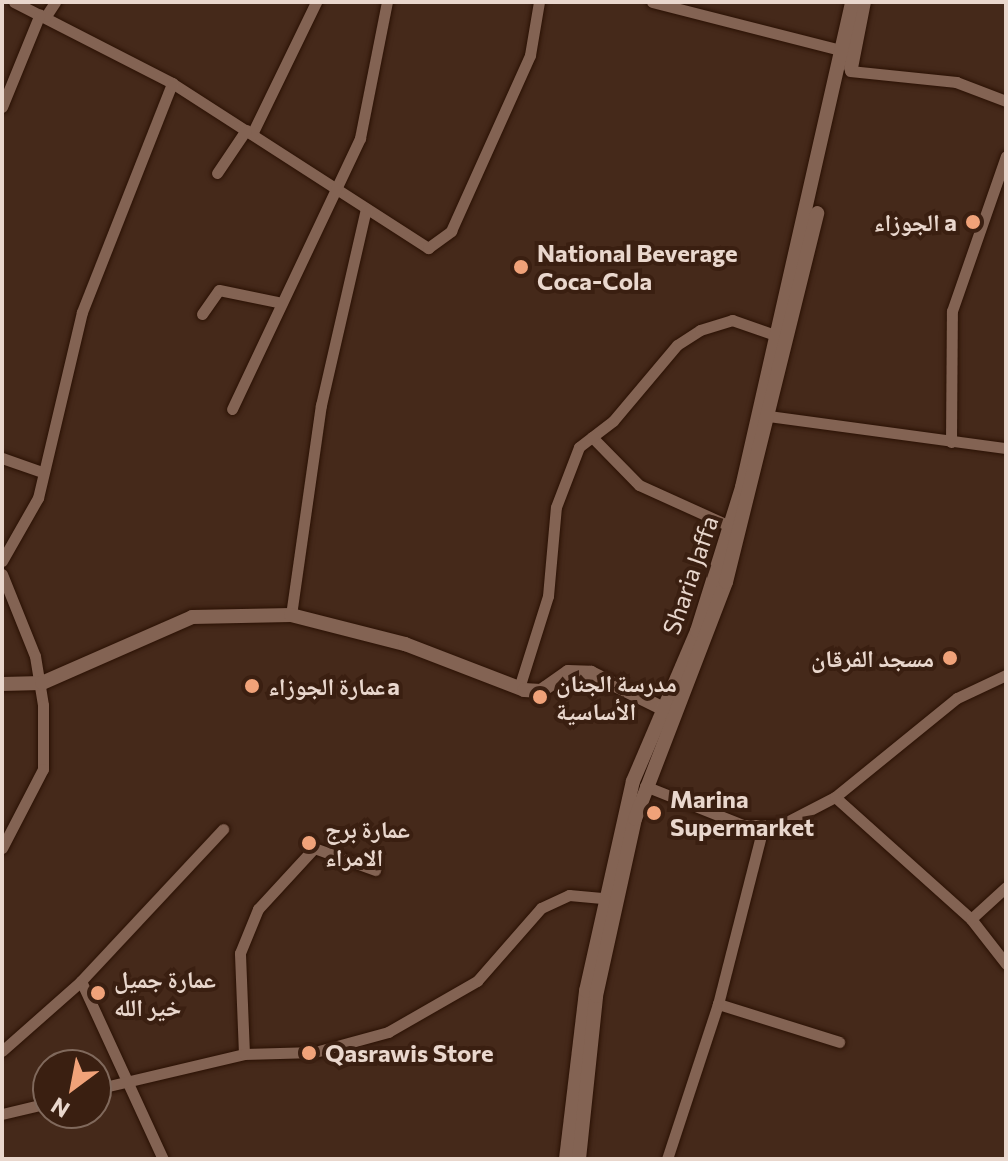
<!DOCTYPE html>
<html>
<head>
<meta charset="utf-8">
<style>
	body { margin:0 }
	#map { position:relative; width:1008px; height:1161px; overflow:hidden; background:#45291a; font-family:Commissioner,"Noto Naskh Arabic",sans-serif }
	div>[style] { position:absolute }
	.roads { filter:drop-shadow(0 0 2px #2a1104) drop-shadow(0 0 2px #2a1104) }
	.minor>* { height:11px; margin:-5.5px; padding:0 5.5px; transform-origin:5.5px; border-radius:5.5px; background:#836353 }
	.tertiary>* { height:14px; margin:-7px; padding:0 7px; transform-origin:7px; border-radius:7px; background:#836353 }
	.dots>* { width:22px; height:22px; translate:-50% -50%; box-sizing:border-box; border:4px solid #3a1f11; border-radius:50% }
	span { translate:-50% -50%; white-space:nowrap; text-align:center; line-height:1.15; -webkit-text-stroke:8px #3a1f11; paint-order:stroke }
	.poi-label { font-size:24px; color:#e9d7cd; font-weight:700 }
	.right { translate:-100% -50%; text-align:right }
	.left { translate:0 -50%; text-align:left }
	.street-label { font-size:24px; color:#e9d7cd }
	.frame { position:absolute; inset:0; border:4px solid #e9d7cd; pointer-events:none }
	.north { position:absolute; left:32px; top:1049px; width:80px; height:80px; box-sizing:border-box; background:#3a1f11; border:2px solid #80695c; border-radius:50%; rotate:212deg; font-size:22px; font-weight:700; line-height:32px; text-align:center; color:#e9d7cd }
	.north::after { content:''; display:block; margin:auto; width:28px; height:36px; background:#f0a279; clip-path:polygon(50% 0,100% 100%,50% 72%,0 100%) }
</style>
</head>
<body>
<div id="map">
	<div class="roads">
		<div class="minor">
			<div style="left:14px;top:2px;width:178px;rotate:27.1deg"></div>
			<div style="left:172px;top:83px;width:305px;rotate:32.8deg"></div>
			<div style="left:428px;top:248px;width:29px;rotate:-36deg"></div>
			<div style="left:451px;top:231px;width:193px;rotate:-65.8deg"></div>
			<div style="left:530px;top:55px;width:54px;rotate:-80.4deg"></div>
			<div style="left:652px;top:2px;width:198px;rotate:14.3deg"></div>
			<div style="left:46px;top:16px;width:17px;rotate:-57deg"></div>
			<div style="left:850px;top:71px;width:107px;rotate:5.9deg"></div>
			<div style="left:956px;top:82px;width:53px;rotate:20.8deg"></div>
			<div style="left:2px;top:107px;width:100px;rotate:-67.8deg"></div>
			<div style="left:252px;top:134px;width:147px;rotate:-64.1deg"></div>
			<div style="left:217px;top:173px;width:52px;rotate:-56deg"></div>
			<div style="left:202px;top:314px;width:29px;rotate:-55deg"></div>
			<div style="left:219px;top:290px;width:64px;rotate:11.7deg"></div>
			<div style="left:232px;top:409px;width:300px;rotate:-64.7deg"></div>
			<div style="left:360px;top:138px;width:139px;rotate:-78.8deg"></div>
			<div style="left:761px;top:415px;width:247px;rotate:7.7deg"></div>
			<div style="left:592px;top:437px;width:67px;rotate:45.6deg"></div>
			<div style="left:639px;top:485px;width:100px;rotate:24.3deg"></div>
			<div style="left:951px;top:442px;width:131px;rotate:-89.6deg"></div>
			<div style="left:952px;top:311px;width:164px;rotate:-70.8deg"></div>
			<div style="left:2px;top:458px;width:42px;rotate:19.3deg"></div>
			<div style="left:2px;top:561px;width:73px;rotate:-60.3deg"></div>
			<div style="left:38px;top:498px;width:191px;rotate:-76.7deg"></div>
			<div style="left:82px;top:312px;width:246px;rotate:-68.5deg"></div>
			<div style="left:2px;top:574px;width:88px;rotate:68.1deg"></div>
			<div style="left:35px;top:656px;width:50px;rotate:80.7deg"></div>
			<div style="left:43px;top:705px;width:64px;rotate:90deg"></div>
			<div style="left:43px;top:769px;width:89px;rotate:117.4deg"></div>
			<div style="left:291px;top:615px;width:212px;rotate:-81.9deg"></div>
			<div style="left:321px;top:405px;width:201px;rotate:-77.1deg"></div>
			<div style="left:519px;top:688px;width:96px;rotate:-72.5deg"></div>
			<div style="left:548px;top:596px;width:89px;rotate:-84.9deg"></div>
			<div style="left:556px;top:507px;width:64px;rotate:-69deg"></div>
			<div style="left:579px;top:447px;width:43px;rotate:-37.4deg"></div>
			<div style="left:613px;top:421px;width:99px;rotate:-49.9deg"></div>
			<div style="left:677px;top:345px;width:27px;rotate:-33deg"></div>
			<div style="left:700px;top:330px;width:34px;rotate:-17deg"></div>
			<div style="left:732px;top:320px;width:49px;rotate:19.2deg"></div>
			<div style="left:645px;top:786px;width:105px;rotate:21.7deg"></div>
			<div style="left:743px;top:825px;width:38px"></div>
			<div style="left:781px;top:825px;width:61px;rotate:-27.4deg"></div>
			<div style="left:835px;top:797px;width:157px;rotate:-39.1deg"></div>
			<div style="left:957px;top:698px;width:54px;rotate:-25.1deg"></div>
			<div style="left:835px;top:797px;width:183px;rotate:41.9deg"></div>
			<div style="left:971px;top:919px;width:57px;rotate:52.1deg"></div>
			<div style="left:971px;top:919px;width:47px;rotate:-42.4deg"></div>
			<div style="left:81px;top:981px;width:196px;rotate:65.3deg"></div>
			<div style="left:718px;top:1004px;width:127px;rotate:17.4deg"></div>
			<div style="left:2px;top:1051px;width:106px;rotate:-41.5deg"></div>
			<div style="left:81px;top:981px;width:208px;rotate:-46.9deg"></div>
			<div style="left:244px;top:1054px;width:101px;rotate:-92.3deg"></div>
			<div style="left:240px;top:953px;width:48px;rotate:-67.8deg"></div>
			<div style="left:258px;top:909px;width:83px;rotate:-47.4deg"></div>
			<div style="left:314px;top:848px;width:65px;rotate:19.8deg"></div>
			<div style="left:96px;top:1089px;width:152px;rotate:-13.3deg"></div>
			<div style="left:244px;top:1054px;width:71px;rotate:-1.6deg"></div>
			<div style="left:315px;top:1052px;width:76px;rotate:-15.3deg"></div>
			<div style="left:388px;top:1032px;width:103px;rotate:-29.8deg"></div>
			<div style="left:477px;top:981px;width:97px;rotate:-48.8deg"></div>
			<div style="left:541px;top:908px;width:31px;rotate:-25deg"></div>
			<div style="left:569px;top:895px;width:44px;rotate:5.2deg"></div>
			<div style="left:2px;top:1114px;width:47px;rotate:-13.4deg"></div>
			<div style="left:667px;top:1159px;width:163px;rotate:-71.8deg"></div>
			<div style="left:718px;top:1004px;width:182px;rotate:-75.7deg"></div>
		</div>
		<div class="tertiary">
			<div style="left:851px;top:68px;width:67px;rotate:-78.9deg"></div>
			<div style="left:2px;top:684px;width:40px;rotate:-1.4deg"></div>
			<div style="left:42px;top:683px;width:164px;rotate:-23.7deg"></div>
			<div style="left:192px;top:617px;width:99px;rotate:-1.2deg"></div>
			<div style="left:291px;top:615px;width:118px;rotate:14.3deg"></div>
			<div style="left:405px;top:644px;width:128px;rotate:21.1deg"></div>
			<div style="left:524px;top:690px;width:17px;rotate:3deg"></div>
			<div style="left:541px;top:691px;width:33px;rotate:-35deg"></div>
			<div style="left:568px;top:672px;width:23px;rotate:2deg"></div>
			<div style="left:591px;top:673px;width:86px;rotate:26.3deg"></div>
			<div style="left:566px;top:1159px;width:169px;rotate:-83.2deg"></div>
			<div style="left:586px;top:991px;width:215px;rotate:-77.4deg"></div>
			<div style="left:633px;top:781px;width:163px;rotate:-66.9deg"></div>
			<div style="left:697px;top:631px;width:151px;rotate:-72.6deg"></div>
			<div style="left:742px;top:487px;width:497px;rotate:-77.2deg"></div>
			<div style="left:579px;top:1159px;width:164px;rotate:-84deg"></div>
			<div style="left:596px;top:996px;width:181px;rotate:-77.6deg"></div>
			<div style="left:635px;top:819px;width:254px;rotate:-69deg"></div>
			<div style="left:726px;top:582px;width:380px;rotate:-76.1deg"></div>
		</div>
	</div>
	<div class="dots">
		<div style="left:973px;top:222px;background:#f0a279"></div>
		<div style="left:521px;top:267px;background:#f0a279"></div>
		<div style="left:950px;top:658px;background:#f0a279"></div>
		<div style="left:252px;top:686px;background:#f0a279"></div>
		<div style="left:540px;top:697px;background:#f0a279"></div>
		<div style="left:654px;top:813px;background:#f0a279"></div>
		<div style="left:309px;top:843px;background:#f0a279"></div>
		<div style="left:98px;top:993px;background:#f0a279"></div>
		<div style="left:309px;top:1053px;background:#f0a279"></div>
	</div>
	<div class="poi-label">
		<span class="right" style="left:957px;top:222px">الجوزاء a</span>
		<span class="left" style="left:537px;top:267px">National Beverage<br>Coca-Cola</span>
		<span class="right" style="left:934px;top:658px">مسجد الفرقان</span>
		<span class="left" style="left:556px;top:697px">مدرسة الجنان<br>الأساسية</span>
		<span class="left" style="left:268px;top:686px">عمارة الجوزاءa</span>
		<span class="left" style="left:670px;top:813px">Marina<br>Supermarket</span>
		<span class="left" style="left:325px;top:843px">عمارة برج<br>الامراء</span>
		<span class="left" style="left:114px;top:993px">عمارة جميل<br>خير الله</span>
		<span class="left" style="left:325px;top:1053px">Qasrawis Store</span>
	</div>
	<div class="street-label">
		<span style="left:690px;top:575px;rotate:-71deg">Sharia Jaffa</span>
	</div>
	<div class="frame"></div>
	<div class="north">N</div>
</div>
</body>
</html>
